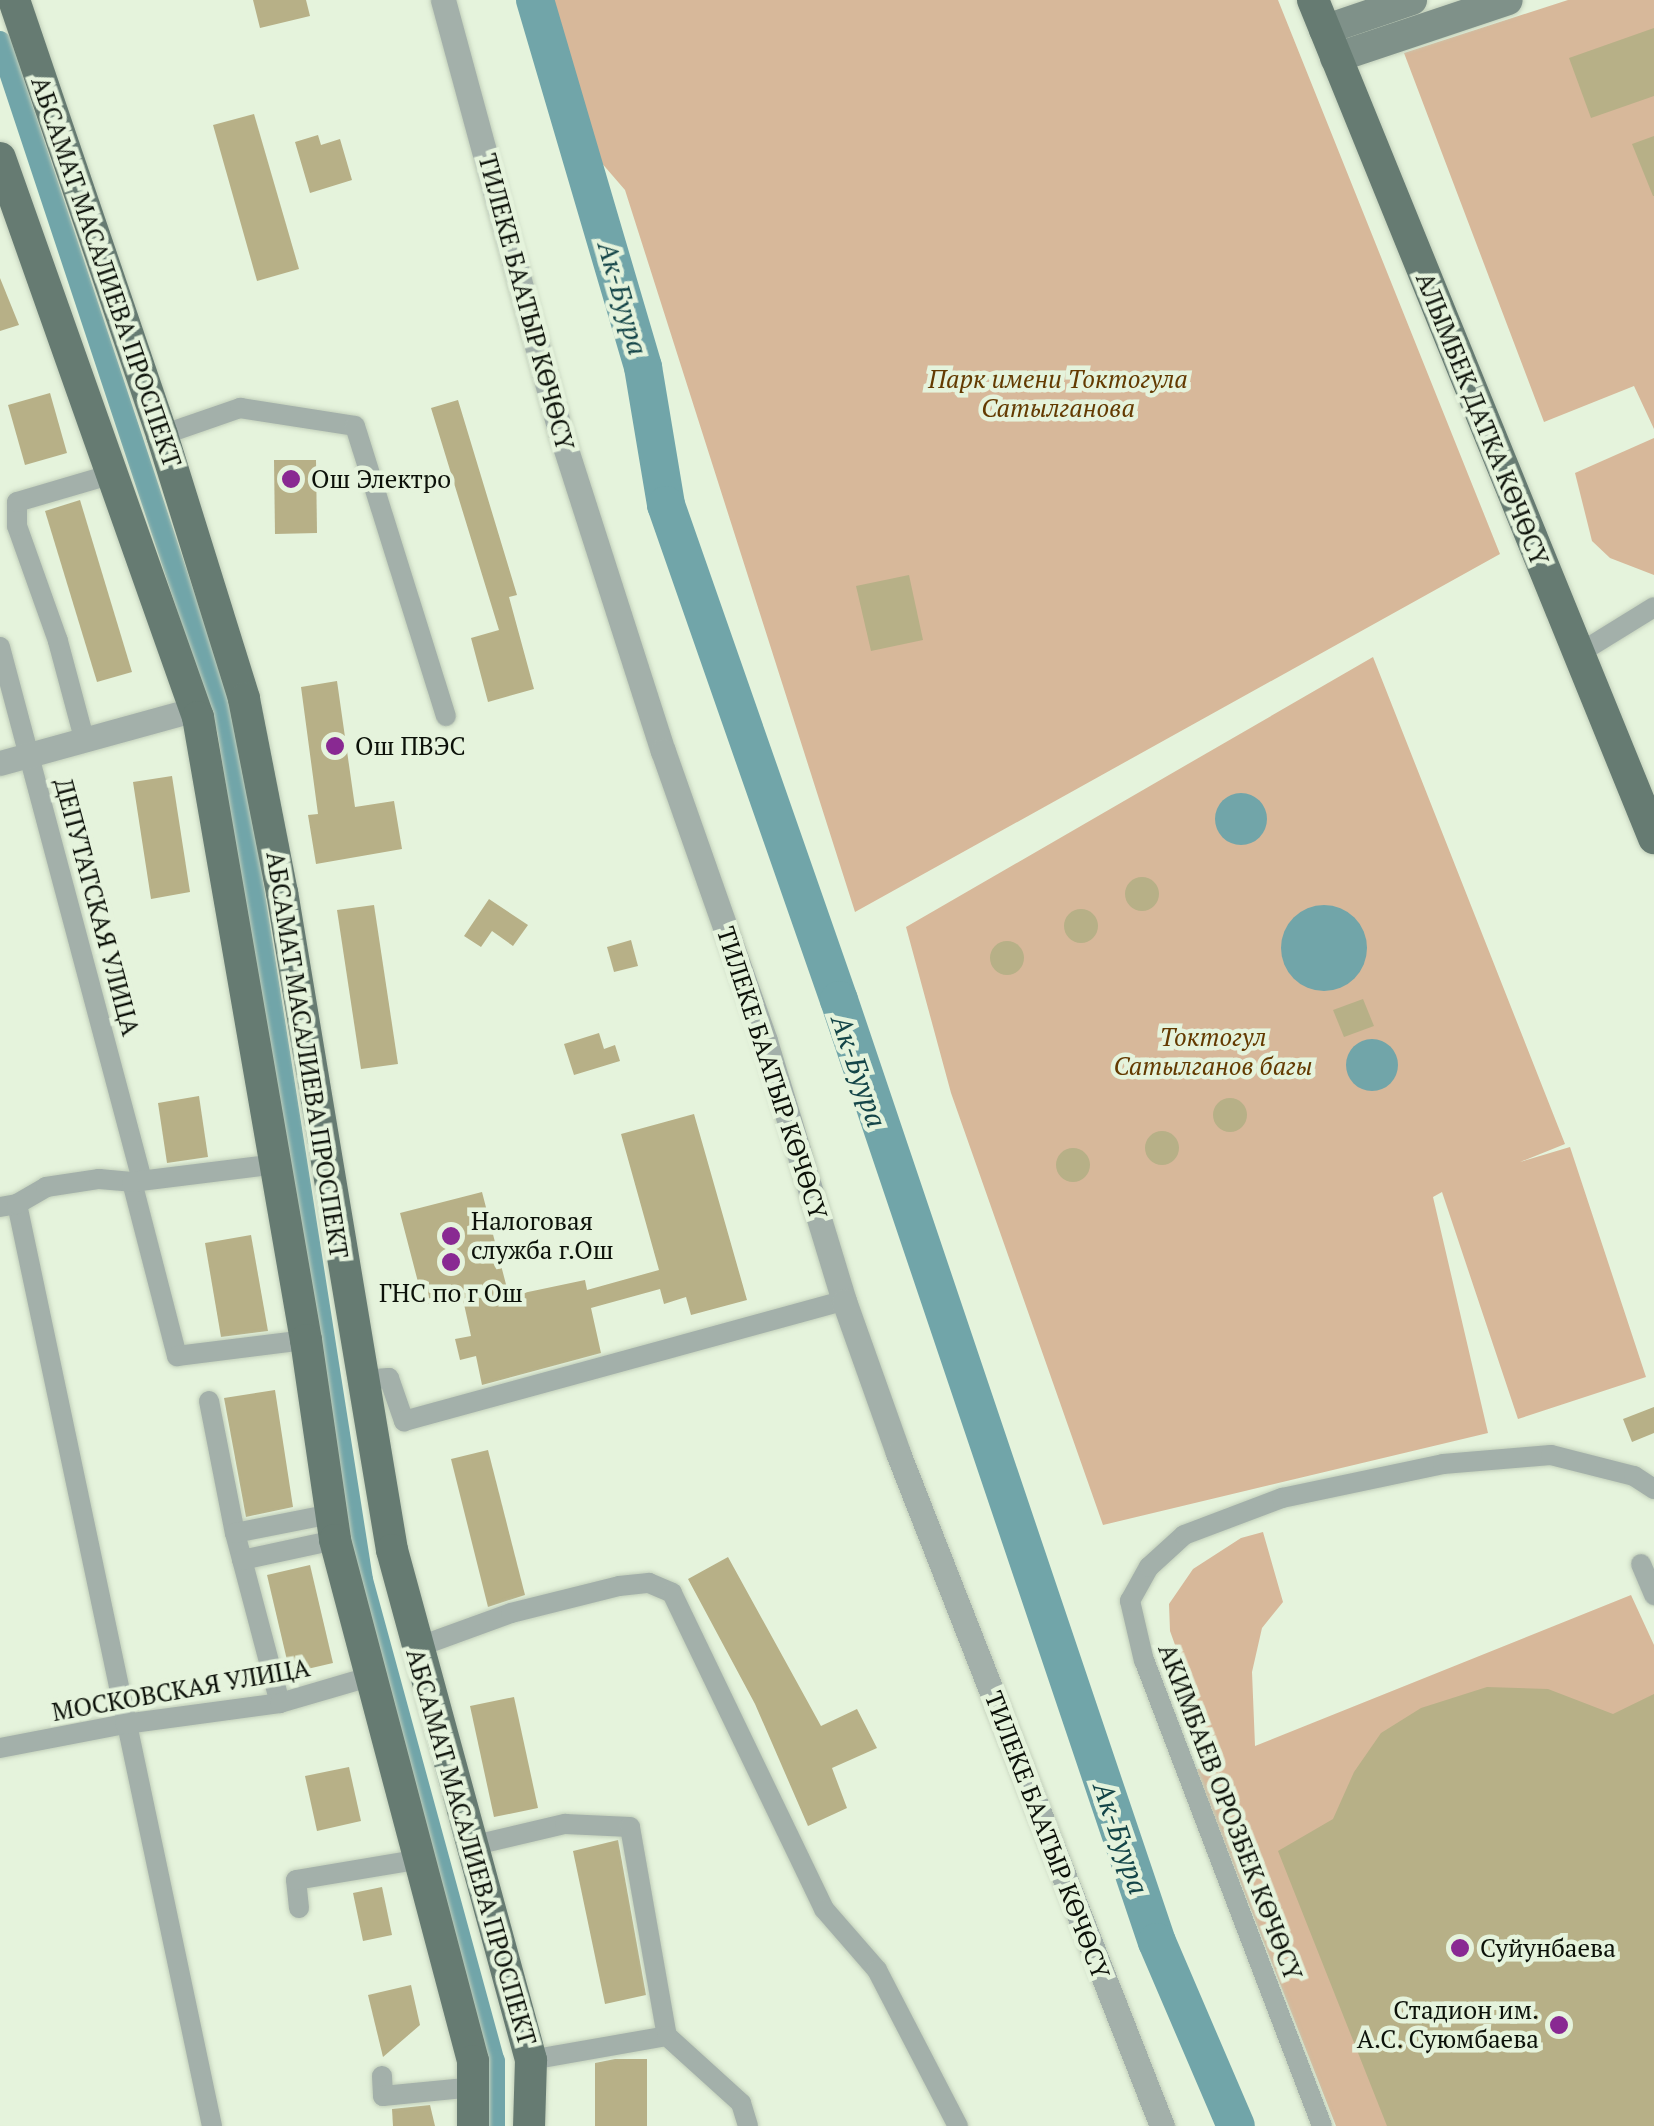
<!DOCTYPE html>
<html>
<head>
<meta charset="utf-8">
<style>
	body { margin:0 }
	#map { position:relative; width:1654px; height:2126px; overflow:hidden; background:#e5f3dc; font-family:"PT Serif",serif }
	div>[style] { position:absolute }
	.green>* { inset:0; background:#d7b89a }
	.water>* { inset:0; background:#71a5a9 }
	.round { border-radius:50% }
	.canal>* { height:22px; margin:-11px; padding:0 11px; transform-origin:11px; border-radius:11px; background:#71a5a9 }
	.river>* { height:38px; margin:-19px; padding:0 19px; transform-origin:19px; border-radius:19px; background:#71a5a9 }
	.building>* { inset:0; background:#b7b087 }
	.roads { filter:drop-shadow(0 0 2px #c2cfba) drop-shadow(0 0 2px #c2cfba) }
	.minor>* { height:20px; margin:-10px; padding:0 10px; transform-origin:10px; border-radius:10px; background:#a3b0aa }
	.tertiary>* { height:25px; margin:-12.5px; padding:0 12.5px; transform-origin:12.5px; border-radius:12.5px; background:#a3b0aa }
	.secondary>* { height:30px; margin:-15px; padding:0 15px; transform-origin:15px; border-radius:15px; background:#7f9189 }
	.primary>* { height:32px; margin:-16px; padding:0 16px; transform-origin:16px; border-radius:16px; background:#667b72 }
	.dots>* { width:28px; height:28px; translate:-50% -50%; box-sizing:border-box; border:5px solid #e5f3dc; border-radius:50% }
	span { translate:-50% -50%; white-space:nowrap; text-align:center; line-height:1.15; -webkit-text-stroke:9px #e5f3dc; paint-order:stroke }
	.street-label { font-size:25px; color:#0c1109 }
	.park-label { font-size:25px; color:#633a01; font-style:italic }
	.poi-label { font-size:25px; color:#0c1109 }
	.left { translate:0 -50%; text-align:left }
	.right { translate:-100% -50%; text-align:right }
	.water-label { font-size:28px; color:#144548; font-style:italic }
</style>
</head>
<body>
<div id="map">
	<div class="green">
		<div style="clip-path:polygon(545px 0,1278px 0,1500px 554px,855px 912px,625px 190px,587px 146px)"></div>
		<div style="clip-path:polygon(1568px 0,1654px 0,1654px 429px,1634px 386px,1544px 422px,1404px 53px)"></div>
		<div style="clip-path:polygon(1654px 438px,1654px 575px,1610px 558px,1592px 541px,1575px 473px)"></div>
		<div style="clip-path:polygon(1373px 657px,1565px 1144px,1520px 1162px,1570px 1147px,1646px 1377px,1518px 1419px,1442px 1192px,1433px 1197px,1488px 1433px,1103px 1525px,951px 1093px,906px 927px)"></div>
		<div style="clip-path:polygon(1263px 1532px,1283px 1602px,1262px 1628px,1252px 1672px,1255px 1746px,1631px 1595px,1654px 1645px,1654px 2126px,1336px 2126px,1196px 1770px,1217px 1761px,1170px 1631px,1169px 1604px,1193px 1569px,1241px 1538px)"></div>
	</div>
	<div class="water">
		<div class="round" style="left:1215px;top:793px;width:52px;height:52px"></div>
		<div class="round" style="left:1281px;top:905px;width:86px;height:86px"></div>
		<div class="round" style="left:1346px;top:1039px;width:52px;height:52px"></div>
	</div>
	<div class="canal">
		<div style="left:0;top:42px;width:724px;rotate:71.64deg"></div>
		<div style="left:228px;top:729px;width:861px;rotate:81.05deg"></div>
		<div style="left:362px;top:1580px;width:499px;rotate:74.7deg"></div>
		<div style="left:494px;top:2061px;width:65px;rotate:90deg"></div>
	</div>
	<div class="river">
		<div style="left:535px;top:0;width:383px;rotate:73.6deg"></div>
		<div style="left:643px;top:367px;width:140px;rotate:80.5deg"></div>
		<div style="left:666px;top:505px;width:524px;rotate:70.74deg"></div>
		<div style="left:839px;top:1000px;width:994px;rotate:71.35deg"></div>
		<div style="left:1157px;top:1942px;width:200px;rotate:66.8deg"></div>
	</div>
	<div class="building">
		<div style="clip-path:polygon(253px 0,306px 0,310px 16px,260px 28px)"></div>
		<div style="clip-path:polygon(1654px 28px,1654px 96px,1591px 118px,1569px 58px)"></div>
		<div style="clip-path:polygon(254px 114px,299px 269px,257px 281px,213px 125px)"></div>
		<div style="clip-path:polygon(318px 135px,321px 145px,340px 139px,352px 180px,310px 193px,295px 142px)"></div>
		<div style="clip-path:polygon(1654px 136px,1654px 196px,1653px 196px,1632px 144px)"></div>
		<div style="clip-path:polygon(0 278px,19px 325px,0 331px)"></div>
		<div style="clip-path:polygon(50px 393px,67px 453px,25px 465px,8px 405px)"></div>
		<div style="clip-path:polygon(458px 400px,517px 595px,509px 597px,534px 689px,488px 702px,471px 638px,499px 630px,431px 408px)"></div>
		<div style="clip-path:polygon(274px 460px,316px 460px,317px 533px,275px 534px)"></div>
		<div style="clip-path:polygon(80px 500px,132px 672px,97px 682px,45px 511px)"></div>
		<div style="clip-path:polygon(909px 575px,923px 640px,871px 651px,856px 586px)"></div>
		<div style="clip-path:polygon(337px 681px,355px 807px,394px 801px,402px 849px,316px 864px,308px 815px,318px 814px,301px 687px)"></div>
		<div style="clip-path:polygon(172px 776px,190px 892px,151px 899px,133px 782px)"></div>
		<div class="round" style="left:1125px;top:877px;width:34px;height:34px"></div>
		<div style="clip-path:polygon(489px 899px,528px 925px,513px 946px,492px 931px,481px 947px,464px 936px)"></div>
		<div style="clip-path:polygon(374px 905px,398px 1064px,361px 1069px,337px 910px)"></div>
		<div class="round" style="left:1064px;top:909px;width:34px;height:34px"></div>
		<div style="clip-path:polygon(631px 940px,638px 966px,614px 972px,607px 947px)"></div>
		<div class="round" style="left:990px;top:941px;width:34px;height:34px"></div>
		<div style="clip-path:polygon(1363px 999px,1374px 1026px,1344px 1037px,1333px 1010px)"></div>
		<div style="clip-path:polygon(599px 1033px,604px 1049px,615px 1045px,620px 1061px,574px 1075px,564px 1044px)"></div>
		<div style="clip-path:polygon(199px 1096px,208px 1157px,167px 1163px,158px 1103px)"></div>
		<div class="round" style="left:1213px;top:1098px;width:34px;height:34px"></div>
		<div style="clip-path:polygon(694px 1114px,747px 1300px,691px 1315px,686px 1297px,664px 1304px,660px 1289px,591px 1308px,601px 1353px,482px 1385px,476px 1356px,460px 1360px,455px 1339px,471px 1336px,462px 1295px,424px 1305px,400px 1213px,482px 1192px,509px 1296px,585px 1280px,587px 1290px,659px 1270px,621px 1134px)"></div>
		<div class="round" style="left:1145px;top:1131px;width:34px;height:34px"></div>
		<div class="round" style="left:1056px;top:1148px;width:34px;height:34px"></div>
		<div style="clip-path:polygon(251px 1235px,268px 1331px,221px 1337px,205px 1243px)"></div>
		<div style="clip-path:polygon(275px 1390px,293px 1507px,246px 1517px,224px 1398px)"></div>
		<div style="clip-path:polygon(1654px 1407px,1654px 1433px,1632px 1442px,1623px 1419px)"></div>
		<div style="clip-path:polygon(488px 1450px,525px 1595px,488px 1607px,451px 1459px)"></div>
		<div style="clip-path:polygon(728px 1557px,821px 1726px,857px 1709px,877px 1748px,832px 1768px,847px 1808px,808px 1826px,755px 1704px,688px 1579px)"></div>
		<div style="clip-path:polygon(310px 1565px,333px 1663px,290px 1673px,267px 1575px)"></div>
		<div style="clip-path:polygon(1487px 1687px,1548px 1689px,1613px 1714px,1654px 1694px,1654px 2126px,1387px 2126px,1278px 1851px,1333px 1819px,1354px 1772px,1381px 1733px,1421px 1708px)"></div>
		<div style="clip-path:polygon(514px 1697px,538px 1808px,494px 1817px,470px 1706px)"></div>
		<div style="clip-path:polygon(349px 1767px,361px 1821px,317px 1831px,305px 1776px)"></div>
		<div style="clip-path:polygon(618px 1840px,646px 1995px,605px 2004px,573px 1851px)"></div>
		<div style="clip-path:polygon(382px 1887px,392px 1935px,363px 1941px,353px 1893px)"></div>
		<div style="clip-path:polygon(411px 1985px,420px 2025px,383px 2057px,368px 1995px)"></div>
		<div style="clip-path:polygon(615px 2059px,647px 2059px,647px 2126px,595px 2126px,595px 2063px)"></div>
		<div style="clip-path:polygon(430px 2105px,435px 2126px,393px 2126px,392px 2109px)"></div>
	</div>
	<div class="roads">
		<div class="minor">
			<div style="left:162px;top:435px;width:83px;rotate:-19.1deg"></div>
			<div style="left:240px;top:408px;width:116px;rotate:8.9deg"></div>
			<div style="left:355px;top:426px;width:304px;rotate:72.6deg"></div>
			<div style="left:0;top:647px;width:552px;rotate:75.08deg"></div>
			<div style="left:1578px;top:654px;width:89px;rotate:-31.7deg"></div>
			<div style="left:85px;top:742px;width:105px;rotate:-105deg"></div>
			<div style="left:58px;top:641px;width:122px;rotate:-109.6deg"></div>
			<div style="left:17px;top:526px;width:24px;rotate:-90deg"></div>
			<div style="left:17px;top:502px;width:100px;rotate:-16.3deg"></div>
			<div style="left:132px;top:1182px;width:180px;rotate:75.5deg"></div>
			<div style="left:177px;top:1356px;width:130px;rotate:-7.1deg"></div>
			<div style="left:17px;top:1204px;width:942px;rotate:78.06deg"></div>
			<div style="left:0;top:1207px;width:17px;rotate:-10deg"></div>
			<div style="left:17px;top:1204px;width:34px;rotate:-30deg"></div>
			<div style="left:46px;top:1187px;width:54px;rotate:-8.6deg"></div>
			<div style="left:99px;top:1179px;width:33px;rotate:5deg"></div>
			<div style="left:132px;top:1182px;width:146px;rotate:-7.1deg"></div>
			<div style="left:360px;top:1380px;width:29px;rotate:-4deg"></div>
			<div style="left:389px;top:1378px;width:46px;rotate:70.8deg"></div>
			<div style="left:404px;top:1421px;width:456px;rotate:-15.3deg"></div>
			<div style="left:209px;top:1401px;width:135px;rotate:78.9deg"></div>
			<div style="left:235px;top:1533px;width:176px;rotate:75.2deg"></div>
			<div style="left:235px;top:1533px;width:98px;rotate:-11.2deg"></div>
			<div style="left:242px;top:1560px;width:95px;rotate:-12.1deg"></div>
			<div style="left:1641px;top:1564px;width:34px;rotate:67deg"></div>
			<div style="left:415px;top:1648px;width:102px;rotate:-20deg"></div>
			<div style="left:511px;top:1613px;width:111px;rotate:-14deg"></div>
			<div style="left:619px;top:1586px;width:30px;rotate:-6deg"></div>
			<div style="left:649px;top:1583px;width:25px;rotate:23deg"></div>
			<div style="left:672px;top:1593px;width:351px;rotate:64.3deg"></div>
			<div style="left:824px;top:1909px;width:81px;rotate:49deg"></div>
			<div style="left:877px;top:1970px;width:176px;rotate:62.6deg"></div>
			<div style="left:0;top:1748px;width:127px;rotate:-10.9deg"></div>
			<div style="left:125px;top:1724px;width:156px;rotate:-7.7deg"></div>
			<div style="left:280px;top:1703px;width:93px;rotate:-16.3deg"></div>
			<div style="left:471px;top:1846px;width:97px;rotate:-13.2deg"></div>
			<div style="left:565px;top:1824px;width:65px;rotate:2.6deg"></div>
			<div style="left:630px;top:1827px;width:212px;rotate:80deg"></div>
			<div style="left:667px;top:2036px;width:138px;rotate:170deg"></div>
			<div style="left:299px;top:1908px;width:28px;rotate:-96deg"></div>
			<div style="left:296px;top:1880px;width:128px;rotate:-9.5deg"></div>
			<div style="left:667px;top:2036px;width:100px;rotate:42.2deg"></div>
			<div style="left:741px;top:2103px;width:24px;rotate:73deg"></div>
			<div style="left:382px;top:2076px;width:20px;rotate:87deg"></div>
			<div style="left:383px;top:2096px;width:91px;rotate:-5.6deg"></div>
			<div style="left:1322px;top:2126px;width:498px;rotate:-110.9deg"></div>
			<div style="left:1144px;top:1661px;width:62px;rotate:-103.1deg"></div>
			<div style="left:1130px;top:1601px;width:39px;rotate:-61deg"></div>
			<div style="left:1149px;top:1567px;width:47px;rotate:-42.4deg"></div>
			<div style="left:1184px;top:1535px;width:105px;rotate:-20.7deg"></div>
			<div style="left:1282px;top:1498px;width:165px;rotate:-11.9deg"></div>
			<div style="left:1443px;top:1464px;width:108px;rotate:-4.8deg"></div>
			<div style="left:1551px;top:1455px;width:86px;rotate:14.2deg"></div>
			<div style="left:1634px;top:1476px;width:24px;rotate:33deg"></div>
		</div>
		<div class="tertiary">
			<div style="left:443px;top:0;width:453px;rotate:74.8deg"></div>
			<div style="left:562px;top:437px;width:330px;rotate:72.2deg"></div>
			<div style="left:663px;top:751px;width:307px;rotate:70.6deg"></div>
			<div style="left:765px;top:1041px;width:272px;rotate:73.1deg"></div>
			<div style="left:844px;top:1301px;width:161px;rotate:70.4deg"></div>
			<div style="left:898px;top:1453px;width:723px;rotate:68.58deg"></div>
			<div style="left:0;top:763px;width:203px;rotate:-15.4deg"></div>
		</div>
		<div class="secondary">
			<div style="left:1324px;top:30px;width:93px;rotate:-18.8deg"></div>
			<div style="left:1335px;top:58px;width:182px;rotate:-18.5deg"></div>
		</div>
		<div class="primary">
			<div style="left:14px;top:0;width:459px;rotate:71.2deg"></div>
			<div style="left:162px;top:435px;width:276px;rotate:72.7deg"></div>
			<div style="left:244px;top:699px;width:197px;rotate:78.9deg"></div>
			<div style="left:282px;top:892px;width:667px;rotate:80.51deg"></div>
			<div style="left:392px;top:1550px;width:529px;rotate:74.75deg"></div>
			<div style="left:531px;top:2060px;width:66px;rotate:91.7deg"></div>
			<div style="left:1313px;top:0;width:905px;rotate:67.86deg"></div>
			<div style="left:0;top:158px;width:593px;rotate:70.5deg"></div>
			<div style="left:198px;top:717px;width:632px;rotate:80.17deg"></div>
			<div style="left:306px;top:1340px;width:202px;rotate:81.7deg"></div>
			<div style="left:335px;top:1540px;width:539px;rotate:75.16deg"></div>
			<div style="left:473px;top:2061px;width:65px;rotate:90deg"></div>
		</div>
	</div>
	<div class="dots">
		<div style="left:291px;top:479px;background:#892992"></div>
		<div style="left:335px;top:746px;background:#892992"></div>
		<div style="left:451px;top:1236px;background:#892992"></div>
		<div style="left:451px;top:1262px;background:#892992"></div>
		<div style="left:1460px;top:1948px;background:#892992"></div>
		<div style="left:1559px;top:2025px;background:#892992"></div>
	</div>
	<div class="street-label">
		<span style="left:106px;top:272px;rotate:71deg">АБСАМАТ МАСАЛИЕВА ПРОСПЕКТ</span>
		<span style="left:526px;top:302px;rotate:75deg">ТИЛЕКЕ БААТЫР КӨЧӨСҮ</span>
		<span style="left:1482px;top:419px;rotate:68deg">АЛЫМБЕК ДАТКА КӨЧӨСҮ</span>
		<span style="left:97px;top:907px;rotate:75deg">ДЕПУТАТСКАЯ УЛИЦА</span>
		<span style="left:307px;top:1055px;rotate:81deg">АБСАМАТ МАСАЛИЕВА ПРОСПЕКТ</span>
		<span style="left:772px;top:1073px;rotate:72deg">ТИЛЕКЕ БААТЫР КӨЧӨСҮ</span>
		<span style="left:181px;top:1690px;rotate:-10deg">МОСКОВСКАЯ УЛИЦА</span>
		<span style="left:1230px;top:1812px;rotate:69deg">АКИМБАЕВ ОРОЗБЕК КӨЧӨСҮ</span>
		<span style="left:1047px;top:1835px;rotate:69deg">ТИЛЕКЕ БААТЫР КӨЧӨСҮ</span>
		<span style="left:471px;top:1847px;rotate:74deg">АБСАМАТ МАСАЛИЕВА ПРОСПЕКТ</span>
	</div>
	<div class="park-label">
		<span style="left:1058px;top:394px">Парк имени Токтогула<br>Сатылганова</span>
		<span style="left:1213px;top:1052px">Токтогул<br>Сатылганов багы</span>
	</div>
	<div class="poi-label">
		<span class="left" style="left:311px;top:479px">Ош Электро</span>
		<span class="left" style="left:355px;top:746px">Ош ПВЭС</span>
		<span class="left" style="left:471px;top:1236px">Налоговая<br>служба г.Ош</span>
		<span style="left:451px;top:1293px">ГНС по г Ош</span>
		<span class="left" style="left:1480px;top:1948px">Суйунбаева</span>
		<span class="right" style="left:1539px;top:2025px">Стадион им.<br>А.С. Суюмбаева</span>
	</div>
	<div class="water-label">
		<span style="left:623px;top:298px;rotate:74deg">Ак-Буура</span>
		<span style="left:859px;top:1071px;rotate:71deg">Ак-Буура</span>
		<span style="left:1121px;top:1838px;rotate:71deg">Ак-Буура</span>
	</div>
</div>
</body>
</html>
